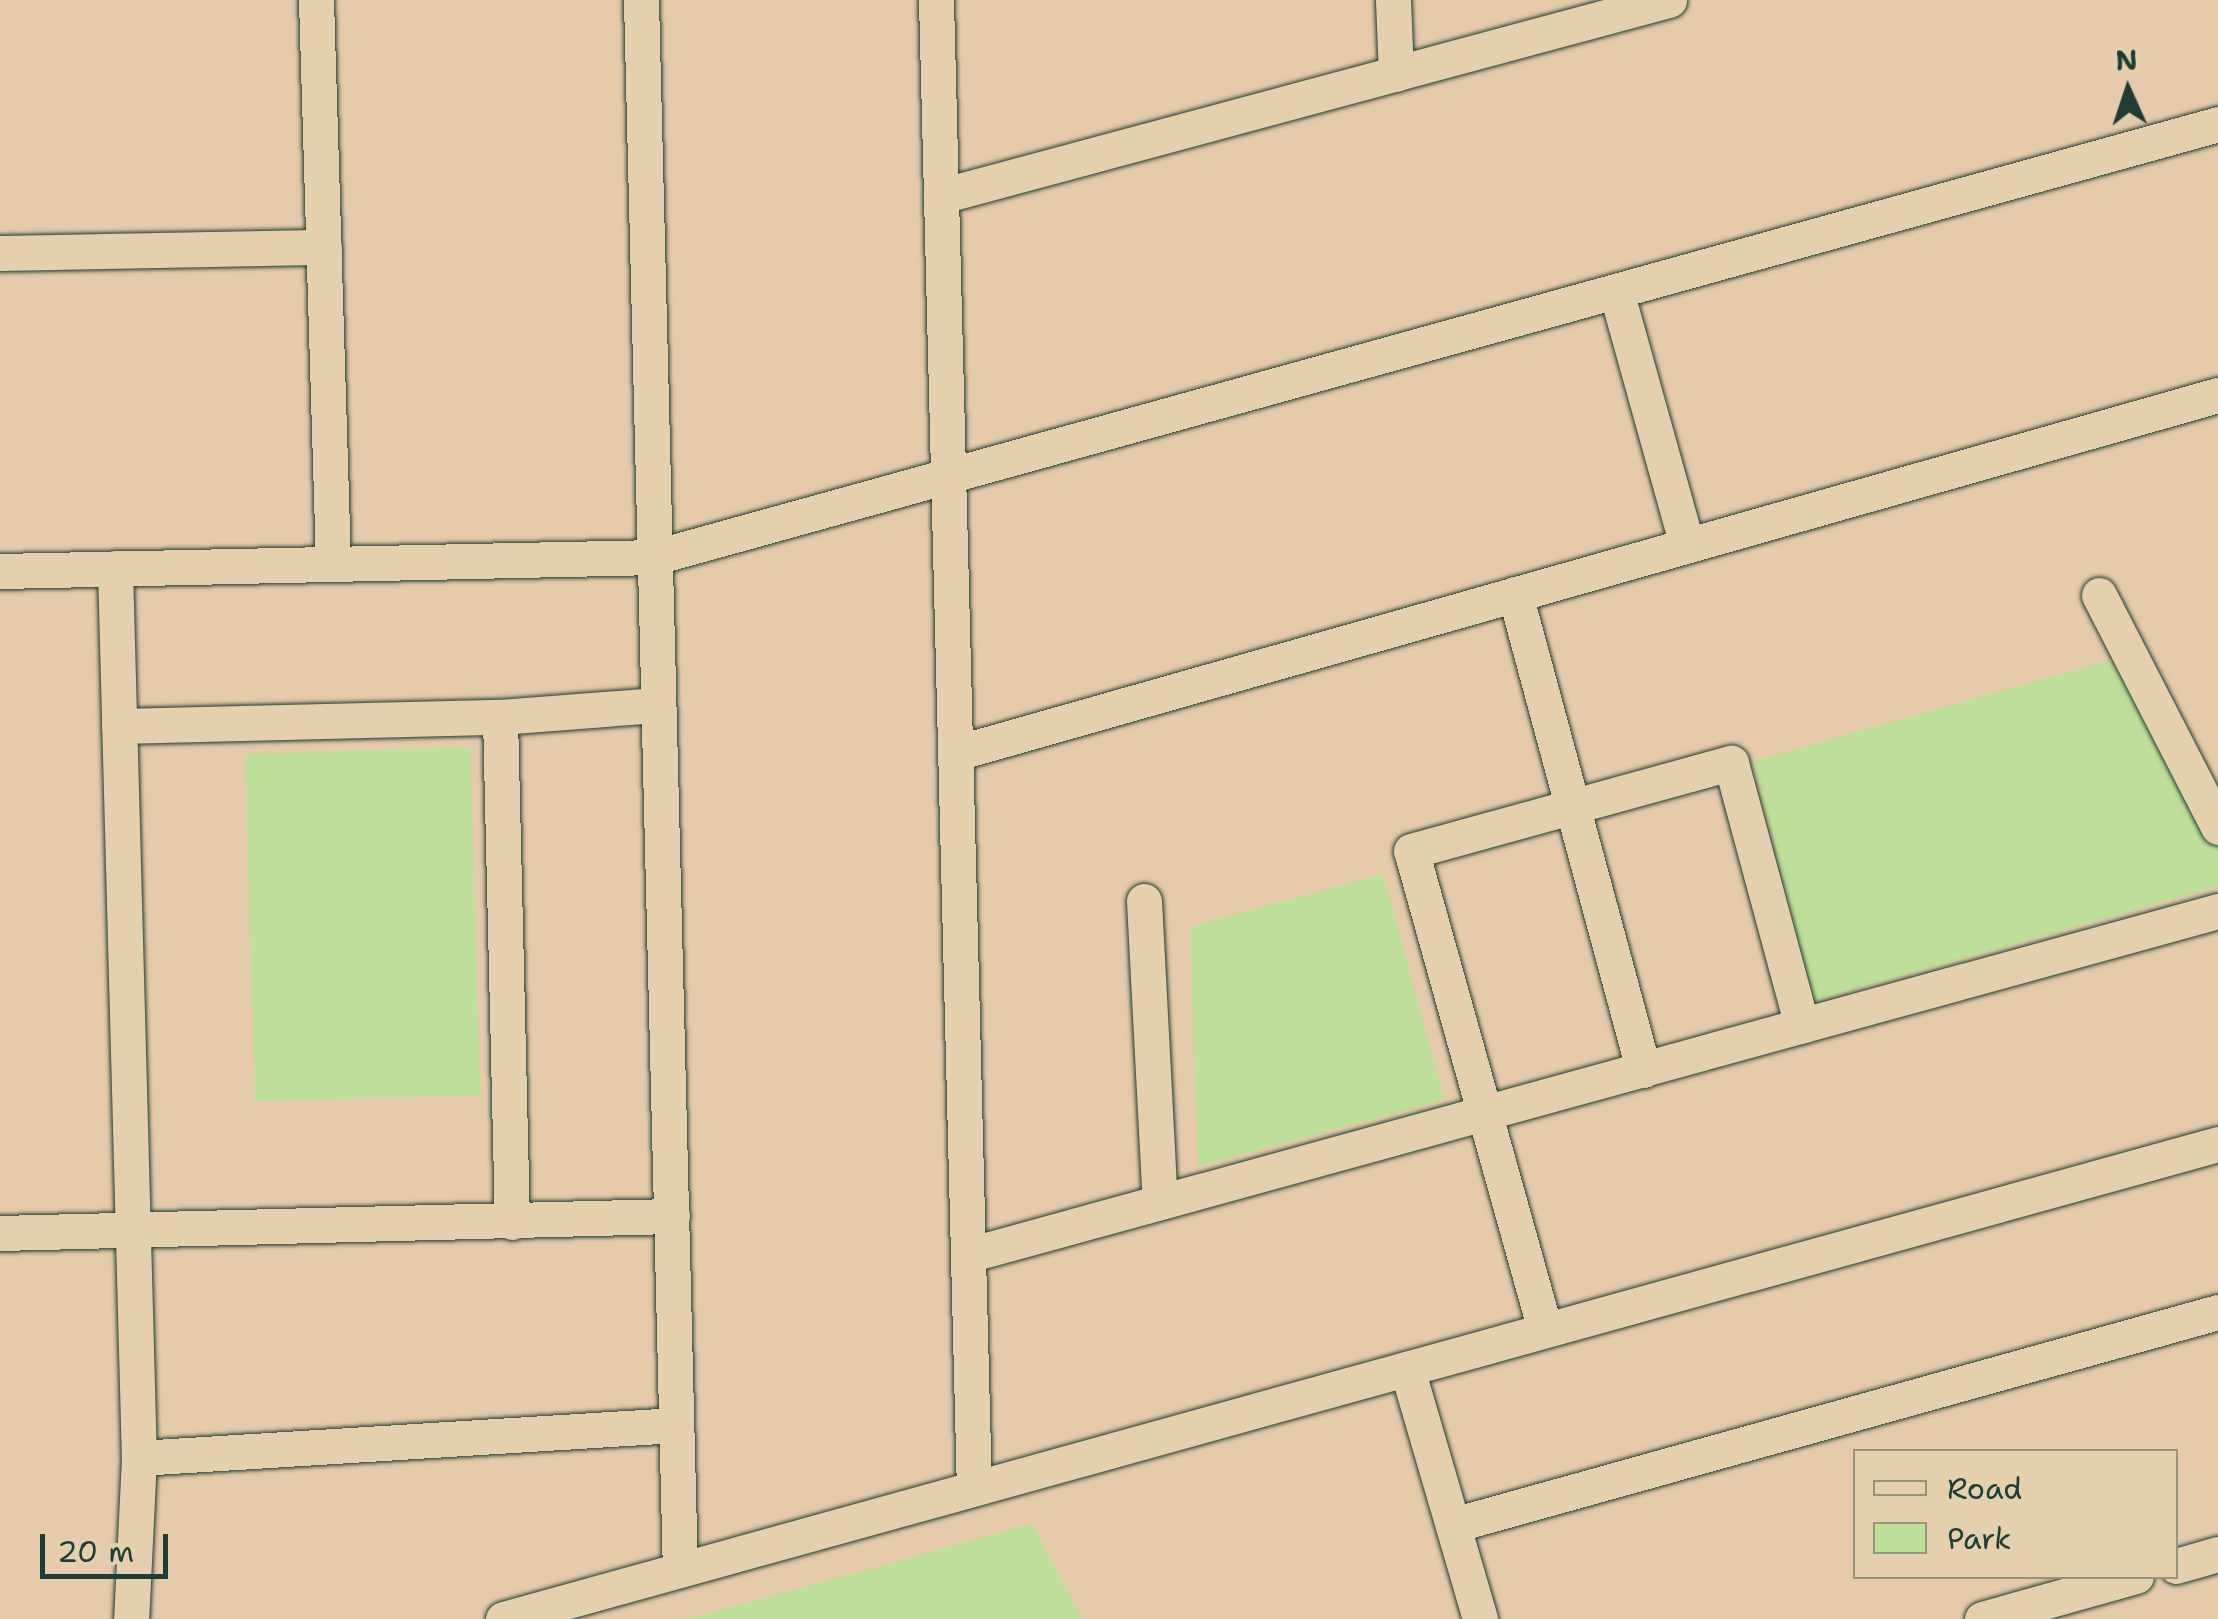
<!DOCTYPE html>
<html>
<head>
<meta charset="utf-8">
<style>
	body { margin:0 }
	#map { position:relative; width:2218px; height:1619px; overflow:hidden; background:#e5caab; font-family:"Shantell Sans",sans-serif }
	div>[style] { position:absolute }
	.green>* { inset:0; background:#bedf99 }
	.roads { filter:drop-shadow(0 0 2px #1f3d34) drop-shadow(0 0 2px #1f3d34) }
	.minor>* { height:35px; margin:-17.5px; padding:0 17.5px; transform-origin:17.5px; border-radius:17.5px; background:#e4d0ae }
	span { translate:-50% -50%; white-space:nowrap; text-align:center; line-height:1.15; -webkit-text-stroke:10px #e4d0ae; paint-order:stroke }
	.legend { position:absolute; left:1853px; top:1449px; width:325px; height:130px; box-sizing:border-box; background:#e4d0ae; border:2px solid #95957d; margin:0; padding:12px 18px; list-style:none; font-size:30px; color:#1f3d34 }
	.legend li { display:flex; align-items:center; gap:20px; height:50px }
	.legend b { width:50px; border:2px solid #95957d }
	.north { position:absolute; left:2078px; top:40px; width:100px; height:100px; -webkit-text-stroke:8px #e4d0ae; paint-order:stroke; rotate:357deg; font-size:28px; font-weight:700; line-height:40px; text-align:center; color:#1f3d34 }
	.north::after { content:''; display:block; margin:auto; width:35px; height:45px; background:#1f3d34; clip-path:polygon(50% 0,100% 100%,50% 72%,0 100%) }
	.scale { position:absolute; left:40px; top:1534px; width:128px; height:45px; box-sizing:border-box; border:5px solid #1f3d34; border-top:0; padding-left:12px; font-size:30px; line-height:35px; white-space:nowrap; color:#1f3d34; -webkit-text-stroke:8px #e4d0ae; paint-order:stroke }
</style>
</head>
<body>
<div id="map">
	<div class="green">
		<div style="clip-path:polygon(2122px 657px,2218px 844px,2218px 886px,1813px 1001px,1753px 761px)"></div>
		<div style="clip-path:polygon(470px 747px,480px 1095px,255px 1101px,245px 754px)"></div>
		<div style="clip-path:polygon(1383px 874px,1444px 1100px,1198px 1166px,1190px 927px)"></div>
		<div style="clip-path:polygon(1032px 1524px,1082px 1619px,688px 1619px)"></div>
	</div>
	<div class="roads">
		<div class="minor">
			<div style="left:316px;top:0;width:564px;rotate:88.27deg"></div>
			<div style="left:641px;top:0;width:1570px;rotate:88.58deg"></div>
			<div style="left:936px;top:0;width:1488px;rotate:88.54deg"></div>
			<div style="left:1393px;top:0;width:74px;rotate:87.7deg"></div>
			<div style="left:941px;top:196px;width:754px;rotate:-15.07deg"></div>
			<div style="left:0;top:253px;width:324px;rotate:-1.1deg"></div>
			<div style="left:1616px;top:291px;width:264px;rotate:74.4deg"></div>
			<div style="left:115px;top:568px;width:890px;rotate:88.46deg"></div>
			<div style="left:139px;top:1458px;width:161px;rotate:92.8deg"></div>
			<div style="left:0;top:571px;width:655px;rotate:-1.22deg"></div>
			<div style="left:655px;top:557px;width:1622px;rotate:-15.48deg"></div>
			<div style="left:1515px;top:594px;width:493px;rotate:74.9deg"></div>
			<div style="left:2099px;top:595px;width:261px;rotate:62.8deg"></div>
			<div style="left:500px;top:717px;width:157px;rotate:-4.4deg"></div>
			<div style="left:119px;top:726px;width:381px;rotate:-1.4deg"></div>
			<div style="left:500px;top:717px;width:505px;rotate:88.64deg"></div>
			<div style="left:956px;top:753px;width:1312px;rotate:-15.84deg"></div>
			<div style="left:1144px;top:901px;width:301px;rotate:87deg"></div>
			<div style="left:0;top:1233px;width:672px;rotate:-1.45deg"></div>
			<div style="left:968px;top:1255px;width:1296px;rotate:-15.39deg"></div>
			<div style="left:1545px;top:1330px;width:497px;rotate:-105.6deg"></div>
			<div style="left:1411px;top:851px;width:332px;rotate:-15.4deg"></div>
			<div style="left:1731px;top:763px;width:272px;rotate:74.9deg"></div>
			<div style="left:1407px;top:1369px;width:260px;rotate:73.7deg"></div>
			<div style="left:139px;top:1458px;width:538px;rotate:-3.52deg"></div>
			<div style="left:1453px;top:1525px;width:794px;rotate:-15.56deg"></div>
			<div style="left:2176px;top:1566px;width:44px;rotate:-15.9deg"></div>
			<div style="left:503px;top:1619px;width:1780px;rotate:-15.48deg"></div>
			<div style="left:1982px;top:1619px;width:160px;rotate:-15.6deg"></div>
		</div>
	</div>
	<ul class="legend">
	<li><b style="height:12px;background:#e4d0ae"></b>Road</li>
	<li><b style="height:28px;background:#bedf99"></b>Park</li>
	</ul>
	<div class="north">N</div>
	<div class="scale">20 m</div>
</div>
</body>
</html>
